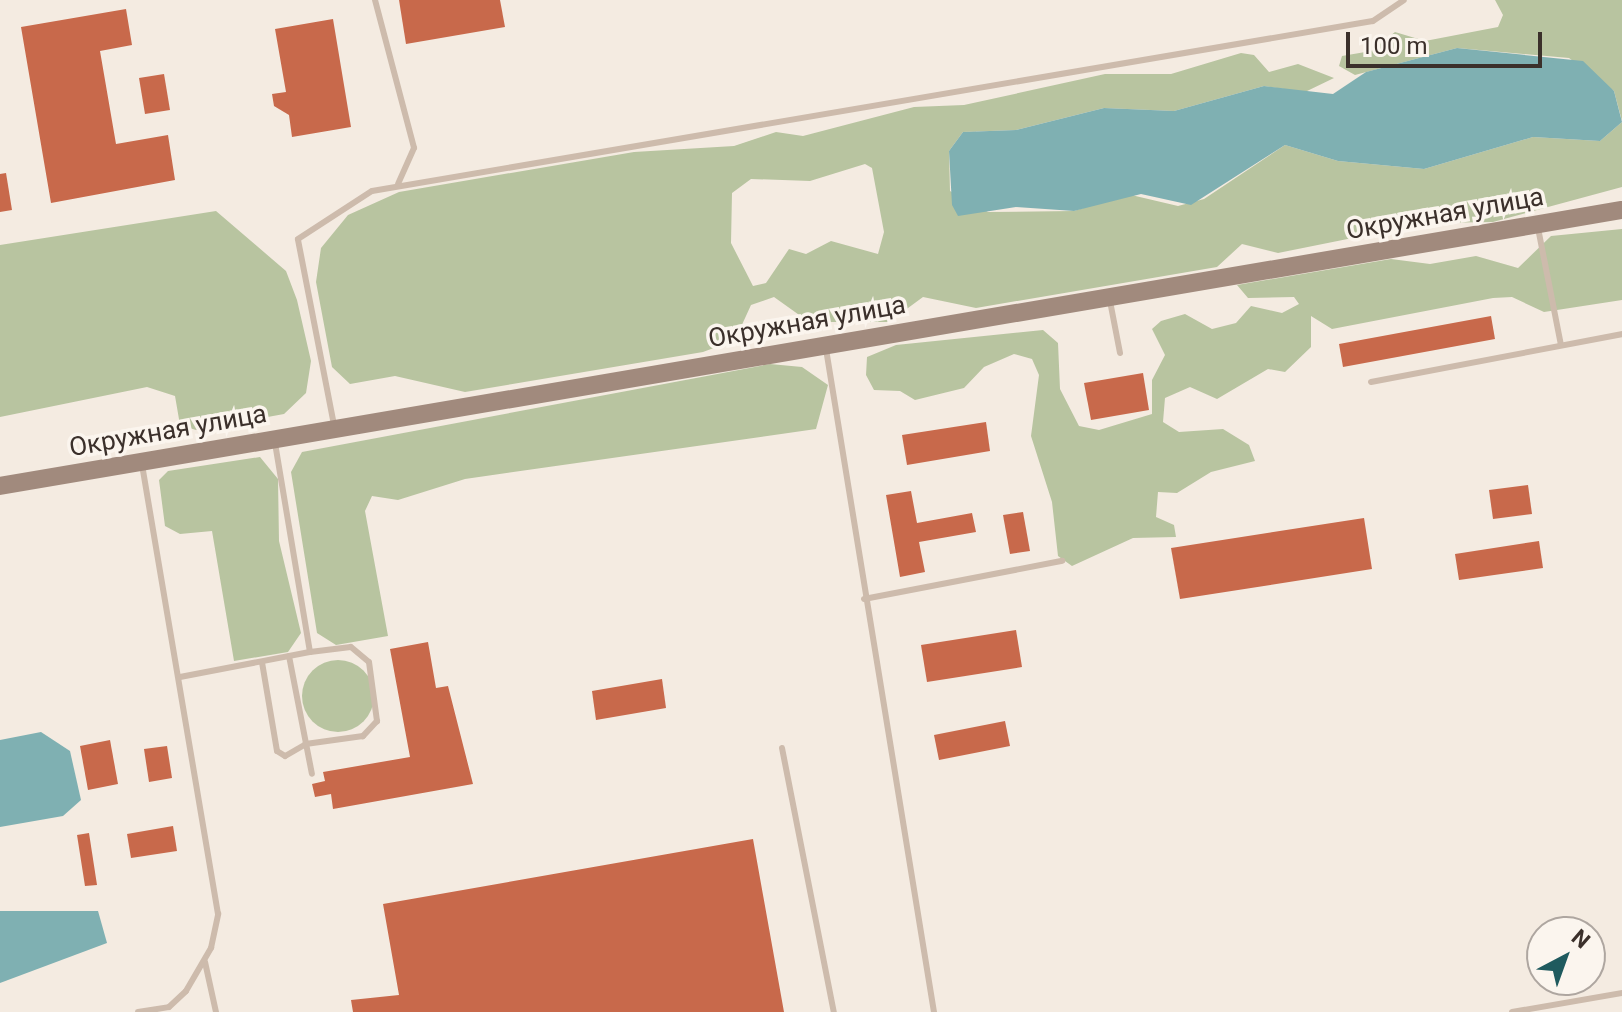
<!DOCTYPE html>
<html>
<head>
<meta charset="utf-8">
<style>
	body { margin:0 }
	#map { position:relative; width:1622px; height:1012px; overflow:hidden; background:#f4ebe1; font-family:Roboto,sans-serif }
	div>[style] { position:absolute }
	.green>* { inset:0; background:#b8c4a0 }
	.round { border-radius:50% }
	.water>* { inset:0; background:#7fb0b2 }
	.building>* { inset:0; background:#c8694b }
	.service>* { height:6px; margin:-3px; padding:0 3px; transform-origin:3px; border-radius:3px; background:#cdbbac }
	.secondary>* { height:18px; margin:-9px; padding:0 9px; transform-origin:9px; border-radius:9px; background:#a18a7d }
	span { translate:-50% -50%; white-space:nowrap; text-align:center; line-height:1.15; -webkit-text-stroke:7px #fbf5ee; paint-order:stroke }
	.street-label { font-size:26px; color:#3b302b }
	.north { position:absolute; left:1526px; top:916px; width:80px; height:80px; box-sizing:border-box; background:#fbf5ee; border:2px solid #aea6a0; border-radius:50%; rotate:41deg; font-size:22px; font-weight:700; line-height:32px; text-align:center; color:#3b302b }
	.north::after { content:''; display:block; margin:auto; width:28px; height:36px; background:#1f5a5e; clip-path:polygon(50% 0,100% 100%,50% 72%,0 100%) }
	.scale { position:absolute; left:1346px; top:32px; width:196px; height:36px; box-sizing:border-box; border:4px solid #3b302b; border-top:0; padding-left:10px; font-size:24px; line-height:28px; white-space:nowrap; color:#3b302b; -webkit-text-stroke:6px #fbf5ee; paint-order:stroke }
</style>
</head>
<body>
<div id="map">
	<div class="green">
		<div style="clip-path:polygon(1495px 0,1622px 0,1622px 121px,1614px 91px,1569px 58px,1457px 48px,1355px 75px,1339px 66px,1342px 56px,1371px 51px,1395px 32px,1425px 41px,1498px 27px,1503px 15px)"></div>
		<div style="clip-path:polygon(evenodd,1241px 53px,1254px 55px,1269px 72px,1298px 64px,1334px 78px,1305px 92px,1264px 86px,1174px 111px,1104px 108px,1016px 130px,963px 132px,949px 151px,950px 191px,988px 212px,1074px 211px,1127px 194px,1178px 206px,1204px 199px,1285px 145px,1338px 161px,1424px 169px,1533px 137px,1600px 141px,1622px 122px,1622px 187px,1493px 222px,1427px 223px,1278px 253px,1242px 244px,1217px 267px,976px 308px,923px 297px,889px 322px,809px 322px,774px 297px,751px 305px,735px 340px,703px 352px,465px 392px,395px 376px,350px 384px,332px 367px,316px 282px,321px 248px,348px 215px,399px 192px,634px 152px,734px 146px,776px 132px,803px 136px,914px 107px,964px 105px,1105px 74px,1171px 74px,1241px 53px,865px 164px,872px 168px,884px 232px,878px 254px,831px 241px,806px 254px,789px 249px,766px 283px,753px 286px,731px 243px,732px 193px,751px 179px,810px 181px,865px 164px)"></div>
		<div style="clip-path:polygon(216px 211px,286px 271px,297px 300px,311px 361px,306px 393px,284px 414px,196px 430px,180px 425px,175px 396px,147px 387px,0 417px,0 245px)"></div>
		<div style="clip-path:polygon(1622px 229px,1622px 300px,1544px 312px,1512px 297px,1493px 298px,1332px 329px,1311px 316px,1311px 347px,1285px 372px,1268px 369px,1217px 399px,1190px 387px,1165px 398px,1163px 422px,1179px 432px,1223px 429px,1249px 445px,1255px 461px,1211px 472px,1177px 493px,1158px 492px,1156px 517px,1174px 525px,1176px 537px,1133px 538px,1072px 566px,1058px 556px,1052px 502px,1031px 436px,1039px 375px,1032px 359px,1014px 354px,984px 367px,964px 388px,915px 400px,900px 391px,874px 390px,866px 375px,867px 357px,896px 345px,1043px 330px,1058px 343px,1060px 389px,1079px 426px,1099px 430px,1152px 414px,1152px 380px,1165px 355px,1152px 329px,1161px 321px,1185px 314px,1212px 329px,1236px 323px,1251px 306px,1282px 313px,1299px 304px,1294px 297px,1248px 298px,1237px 285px,1391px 259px,1430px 264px,1476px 256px,1518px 268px,1551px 236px)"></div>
		<div style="clip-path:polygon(770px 364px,802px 367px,828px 385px,816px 429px,465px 479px,398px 500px,372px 496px,365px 511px,388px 636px,336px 645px,317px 633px,291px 472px,302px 452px)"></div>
		<div style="clip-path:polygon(260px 457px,278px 479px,279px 541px,301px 633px,288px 652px,234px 661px,212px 531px,180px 534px,165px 526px,159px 480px,168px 471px)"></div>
		<div class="round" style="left:302px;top:660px;width:72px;height:72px"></div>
	</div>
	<div class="water">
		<div style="clip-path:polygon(1457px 48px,1583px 61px,1614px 91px,1622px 122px,1600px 141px,1533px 137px,1424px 169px,1338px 161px,1285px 145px,1191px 205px,1141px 194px,1074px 211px,1016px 207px,958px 216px,952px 205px,949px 151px,963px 132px,1016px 130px,1104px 108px,1174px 111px,1264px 86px,1333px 94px,1366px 72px)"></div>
		<div style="clip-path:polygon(41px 732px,70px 751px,81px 800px,63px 816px,0 827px,0 740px)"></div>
		<div style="clip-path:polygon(0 911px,98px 911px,107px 943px,0 983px)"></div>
	</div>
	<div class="building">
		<div style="clip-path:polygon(399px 0,500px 0,505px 27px,406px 44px)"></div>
		<div style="clip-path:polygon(126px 9px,132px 45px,100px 51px,116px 144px,168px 135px,175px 180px,51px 203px,21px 27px)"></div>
		<div style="clip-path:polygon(333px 19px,351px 127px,292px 137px,289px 115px,274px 106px,272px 94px,286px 92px,275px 29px)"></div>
		<div style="clip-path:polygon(164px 74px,170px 110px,145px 114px,139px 78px)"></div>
		<div style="clip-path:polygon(6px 173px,12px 210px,0 212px,0 174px)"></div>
		<div style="clip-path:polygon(1491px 316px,1495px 339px,1343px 367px,1339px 344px)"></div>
		<div style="clip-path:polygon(1143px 373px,1149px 410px,1091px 420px,1084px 383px)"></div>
		<div style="clip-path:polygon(986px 422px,990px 451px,907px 465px,902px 435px)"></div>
		<div style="clip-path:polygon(1528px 485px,1532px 514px,1493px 519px,1489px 490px)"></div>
		<div style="clip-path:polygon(911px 491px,917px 523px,972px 513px,976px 532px,919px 542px,925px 572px,900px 577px,886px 495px)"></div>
		<div style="clip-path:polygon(1023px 512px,1030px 551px,1010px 554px,1003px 515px)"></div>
		<div style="clip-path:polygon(1364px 518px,1372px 569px,1180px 599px,1171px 548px)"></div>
		<div style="clip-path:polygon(1539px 541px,1543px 568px,1459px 580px,1455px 554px)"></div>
		<div style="clip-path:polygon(1016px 630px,1022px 667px,927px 682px,921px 645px)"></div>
		<div style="clip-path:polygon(428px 642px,436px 688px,448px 686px,473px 784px,333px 809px,331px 794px,315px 797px,312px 784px,325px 781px,323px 772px,410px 757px,390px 649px)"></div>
		<div style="clip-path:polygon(662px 679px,666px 708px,596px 720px,592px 691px)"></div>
		<div style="clip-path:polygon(1005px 721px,1010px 746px,939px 760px,934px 735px)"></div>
		<div style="clip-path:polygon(110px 740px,118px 784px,88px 790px,80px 746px)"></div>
		<div style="clip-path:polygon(167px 746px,172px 778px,149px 782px,144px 749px)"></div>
		<div style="clip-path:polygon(173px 826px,177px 851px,131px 858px,127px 834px)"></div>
		<div style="clip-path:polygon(89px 833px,97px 885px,85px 886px,77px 835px)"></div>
		<div style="clip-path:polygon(753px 839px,784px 1012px,353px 1012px,351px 1000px,399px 995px,383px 904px)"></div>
	</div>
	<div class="service">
		<div style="left:375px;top:0;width:153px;rotate:75.2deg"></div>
		<div style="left:414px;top:148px;width:39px;rotate:114deg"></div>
		<div style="left:1538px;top:228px;width:119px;rotate:78.9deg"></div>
		<div style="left:1110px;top:301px;width:53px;rotate:79.1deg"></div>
		<div style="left:826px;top:349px;width:672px;rotate:80.75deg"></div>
		<div style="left:1371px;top:382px;width:256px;rotate:-10.8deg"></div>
		<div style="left:334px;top:425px;width:189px;rotate:-101deg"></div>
		<div style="left:298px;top:239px;width:88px;rotate:-33deg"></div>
		<div style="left:372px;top:191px;width:1015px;rotate:-9.64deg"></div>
		<div style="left:1373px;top:21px;width:37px;rotate:-34deg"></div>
		<div style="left:275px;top:443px;width:212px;rotate:80.5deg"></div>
		<div style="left:864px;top:599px;width:202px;rotate:-10.9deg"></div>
		<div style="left:289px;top:656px;width:120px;rotate:79deg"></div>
		<div style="left:180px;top:677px;width:132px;rotate:-10.9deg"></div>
		<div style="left:310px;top:652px;width:41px;rotate:-7deg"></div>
		<div style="left:351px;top:647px;width:23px;rotate:40deg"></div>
		<div style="left:369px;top:662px;width:60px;rotate:82.3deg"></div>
		<div style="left:377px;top:721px;width:21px;rotate:133deg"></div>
		<div style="left:363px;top:736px;width:58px;rotate:172deg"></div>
		<div style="left:306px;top:744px;width:24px;rotate:150deg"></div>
		<div style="left:285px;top:756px;width:9px;rotate:-148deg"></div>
		<div style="left:277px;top:751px;width:90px;rotate:-99.6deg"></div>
		<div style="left:782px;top:748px;width:269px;rotate:78.9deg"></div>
		<div style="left:205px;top:962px;width:51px;rotate:77.6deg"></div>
		<div style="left:138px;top:1012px;width:31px;rotate:-9deg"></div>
		<div style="left:169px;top:1007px;width:23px;rotate:-43deg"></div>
		<div style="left:186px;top:991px;width:50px;rotate:-59.8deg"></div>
		<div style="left:211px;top:948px;width:35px;rotate:-78deg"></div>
		<div style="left:218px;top:914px;width:455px;rotate:-99.6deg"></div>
		<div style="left:1512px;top:1012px;width:112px;rotate:-9.8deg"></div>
	</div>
	<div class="secondary">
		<div style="left:0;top:486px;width:1645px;rotate:-9.66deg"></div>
	</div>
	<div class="street-label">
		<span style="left:1445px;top:214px;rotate:-10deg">Окружная улица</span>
		<span style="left:807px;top:322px;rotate:-10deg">Окружная улица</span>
		<span style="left:168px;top:431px;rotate:-10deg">Окружная улица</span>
	</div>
	<div class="north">N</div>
	<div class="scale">100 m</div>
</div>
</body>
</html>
